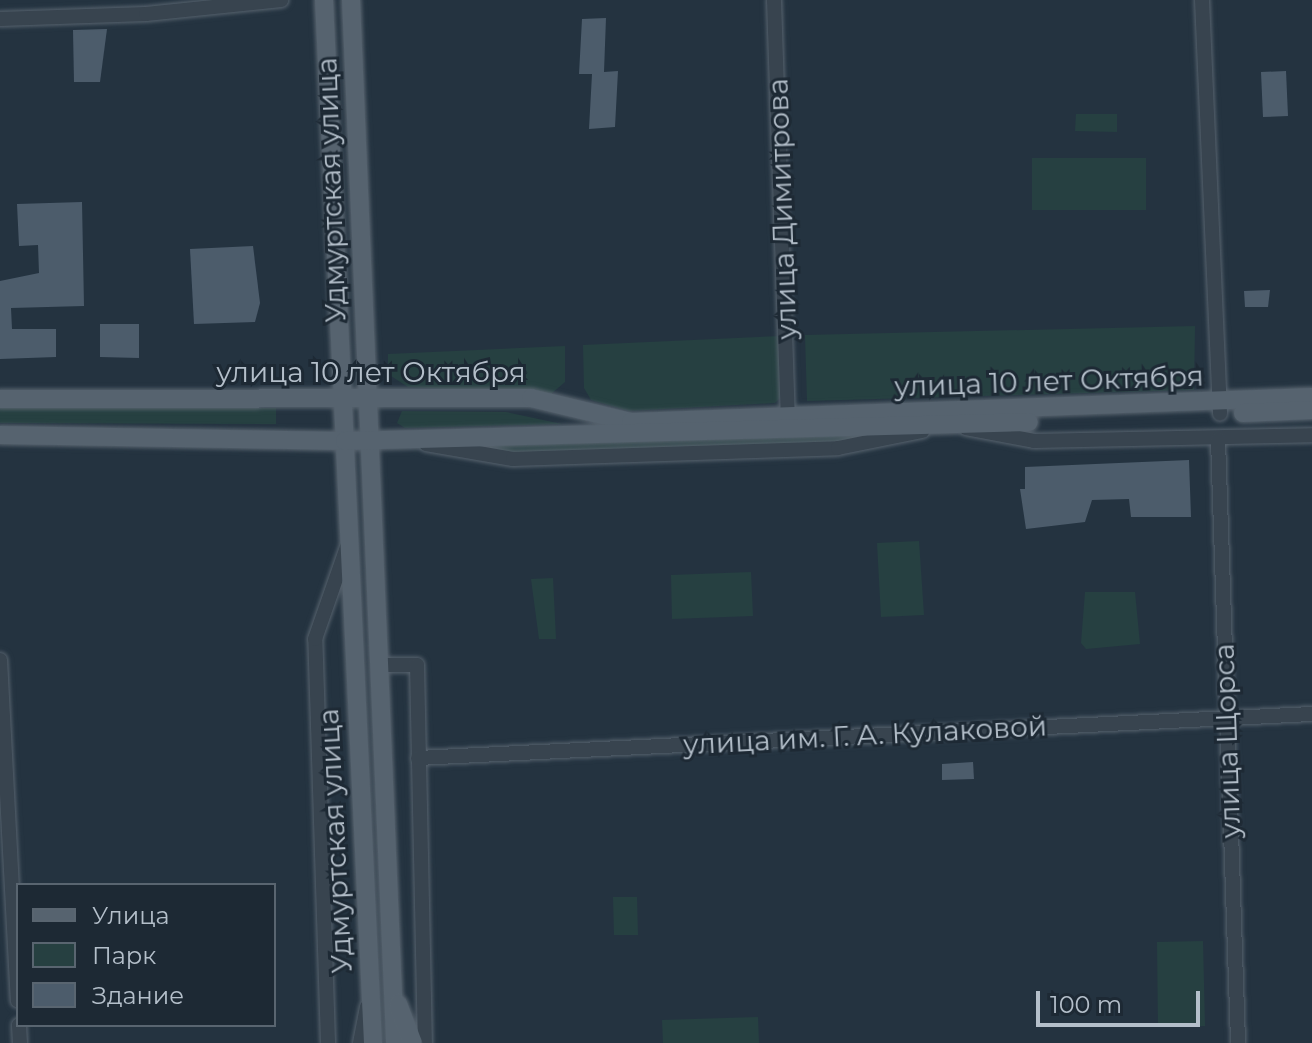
<!DOCTYPE html>
<html>
<head>
<meta charset="utf-8">
<style>
	body { margin:0 }
	#map { position:relative; width:1312px; height:1043px; overflow:hidden; background:#243340; font-family:Montserrat,sans-serif }
	div>[style] { position:absolute }
	.green>* { inset:0; background:#264041 }
	.building>* { inset:0; background:#4c5c6b }
	.roads { filter:drop-shadow(0 0 2px #56626d) drop-shadow(0 0 2px #56626d) }
	.minor>* { height:14px; margin:-7px; padding:0 7px; transform-origin:7px; border-radius:7px; background:#38444f }
	.major>* { height:18px; margin:-9px; padding:0 9px; transform-origin:9px; border-radius:9px; background:#56636f }
	span { translate:-50% -50%; white-space:nowrap; text-align:center; line-height:1.15; -webkit-text-stroke:6px #1d2934; paint-order:stroke }
	.street-label { font-size:28px; color:#b4bfca }
	.legend { position:absolute; left:16px; top:883px; width:260px; height:144px; box-sizing:border-box; background:#1d2934; border:2px solid #596570; margin:0; padding:10px 14px; list-style:none; font-size:24px; color:#b4bfca }
	.legend li { display:flex; align-items:center; gap:16px; height:40px }
	.legend b { width:40px; border:2px solid #596570 }
	.scale { position:absolute; left:1036px; top:991px; width:164px; height:36px; box-sizing:border-box; border:4px solid #b4bfca; border-top:0; padding-left:10px; font-size:24px; line-height:28px; white-space:nowrap; color:#b4bfca; -webkit-text-stroke:6px #1d2934; paint-order:stroke }
</style>
</head>
<body>
<div id="map">
	<div class="green">
		<div style="clip-path:polygon(1076px 114px,1117px 114px,1117px 132px,1075px 131px)"></div>
		<div style="clip-path:polygon(1032px 158px,1146px 158px,1146px 210px,1032px 210px)"></div>
		<div style="clip-path:polygon(1195px 326px,1194px 390px,807px 401px,805px 335px)"></div>
		<div style="clip-path:polygon(781px 336px,783px 395px,775px 403px,629px 411px,591px 400px,584px 388px,583px 345px)"></div>
		<div style="clip-path:polygon(565px 346px,565px 382px,551px 394px,408px 387px,391px 376px,388px 365px,388px 354px)"></div>
		<div style="clip-path:polygon(0 407px,276px 408px,276px 424px,0 423px)"></div>
		<div style="clip-path:polygon(402px 411px,506px 412px,562px 424px,405px 428px,397px 423px)"></div>
		<div style="clip-path:polygon(892px 433px,833px 443px,506px 456px,471px 446px)"></div>
		<div style="clip-path:polygon(919px 541px,924px 615px,881px 617px,877px 543px)"></div>
		<div style="clip-path:polygon(751px 572px,753px 616px,672px 619px,671px 575px)"></div>
		<div style="clip-path:polygon(553px 578px,556px 639px,539px 639px,531px 579px)"></div>
		<div style="clip-path:polygon(1085px 592px,1135px 592px,1140px 644px,1086px 649px,1081px 643px)"></div>
		<div style="clip-path:polygon(613px 897px,637px 897px,638px 935px,614px 935px)"></div>
		<div style="clip-path:polygon(1203px 941px,1205px 1026px,1158px 1027px,1157px 942px)"></div>
		<div style="clip-path:polygon(758px 1017px,759px 1043px,663px 1043px,662px 1020px)"></div>
	</div>
	<div class="building">
		<div style="clip-path:polygon(606px 18px,604px 72px,618px 71px,615px 127px,589px 129px,592px 74px,579px 74px,582px 19px)"></div>
		<div style="clip-path:polygon(107px 29px,100px 82px,74px 82px,73px 30px)"></div>
		<div style="clip-path:polygon(1286px 71px,1288px 116px,1263px 117px,1261px 72px)"></div>
		<div style="clip-path:polygon(82px 202px,84px 306px,11px 308px,12px 329px,56px 329px,56px 357px,0 359px,0 281px,39px 273px,38px 245px,19px 246px,17px 204px)"></div>
		<div style="clip-path:polygon(253px 246px,260px 303px,255px 322px,194px 324px,190px 249px)"></div>
		<div style="clip-path:polygon(1270px 290px,1268px 307px,1245px 307px,1244px 291px)"></div>
		<div style="clip-path:polygon(100px 324px,139px 324px,139px 358px,100px 357px)"></div>
		<div style="clip-path:polygon(1189px 460px,1191px 517px,1131px 517px,1129px 499px,1092px 500px,1085px 522px,1026px 529px,1020px 489px,1025px 489px,1025px 467px)"></div>
		<div style="clip-path:polygon(973px 762px,974px 779px,942px 780px,942px 764px)"></div>
	</div>
	<div class="roads">
		<div class="minor">
			<div style="left:774px;top:0;width:417px;rotate:88.1deg"></div>
			<div style="left:1202px;top:0;width:414px;rotate:87.5deg"></div>
			<div style="left:0;top:19px;width:146px;rotate:-2deg"></div>
			<div style="left:146px;top:14px;width:136px;rotate:-5.9deg"></div>
			<div style="left:966px;top:428px;width:69px;rotate:10.8deg"></div>
			<div style="left:1034px;top:441px;width:278px;rotate:-1.2deg"></div>
			<div style="left:1218px;top:439px;width:604px;rotate:88.1deg"></div>
			<div style="left:426px;top:444px;width:88px;rotate:9.8deg"></div>
			<div style="left:513px;top:459px;width:325px;rotate:-1.9deg"></div>
			<div style="left:838px;top:448px;width:86px;rotate:-11.4deg"></div>
			<div style="left:0;top:660px;width:341px;rotate:87deg"></div>
			<div style="left:379px;top:665px;width:38px"></div>
			<div style="left:417px;top:665px;width:378px;rotate:88.8deg"></div>
			<div style="left:418px;top:758px;width:895px;rotate:-2.82deg"></div>
			<div style="left:19px;top:1025px;width:18px;rotate:87deg"></div>
			<div style="left:328px;top:1043px;width:404px;rotate:-91.8deg"></div>
			<div style="left:315px;top:639px;width:101px;rotate:-70.8deg"></div>
			<div style="left:360px;top:1043px;width:37px;rotate:-79deg"></div>
		</div>
		<div class="major">
			<div style="left:324px;top:0;width:1044px;rotate:87.31deg"></div>
			<div style="left:351px;top:0;width:1044px;rotate:87.58deg"></div>
			<div style="left:0;top:399px;width:531px;rotate:-0.11deg"></div>
			<div style="left:531px;top:398px;width:103px;rotate:13.5deg"></div>
			<div style="left:631px;top:422px;width:681px;rotate:-2.1deg"></div>
			<div style="left:1243px;top:413px;width:69px;rotate:-2.5deg"></div>
			<div style="left:0;top:435px;width:345px;rotate:1deg"></div>
			<div style="left:345px;top:441px;width:684px;rotate:-1.59deg"></div>
			<div style="left:398px;top:1004px;width:42px;rotate:69deg"></div>
		</div>
	</div>
	<div class="street-label">
		<span style="left:331px;top:190px;rotate:-92deg">Удмуртская улица</span>
		<span style="left:782px;top:209px;rotate:-92deg">улица Димитрова</span>
		<span style="left:371px;top:372px">улица 10 лет Октября</span>
		<span style="left:1049px;top:381px;rotate:-2deg">улица 10 лет Октября</span>
		<span style="left:865px;top:735px;rotate:-3deg">улица им. Г. А. Кулаковой</span>
		<span style="left:1227px;top:741px;rotate:-92deg">улица Щорса</span>
		<span style="left:335px;top:841px;rotate:-93deg">Удмуртская улица</span>
	</div>
	<ul class="legend">
	<li><b style="height:10px;background:#56636f"></b>Улица</li>
	<li><b style="height:22px;background:#264041"></b>Парк</li>
	<li><b style="height:22px;background:#4c5c6b"></b>Здание</li>
	</ul>
	<div class="scale">100 m</div>
</div>
</body>
</html>
